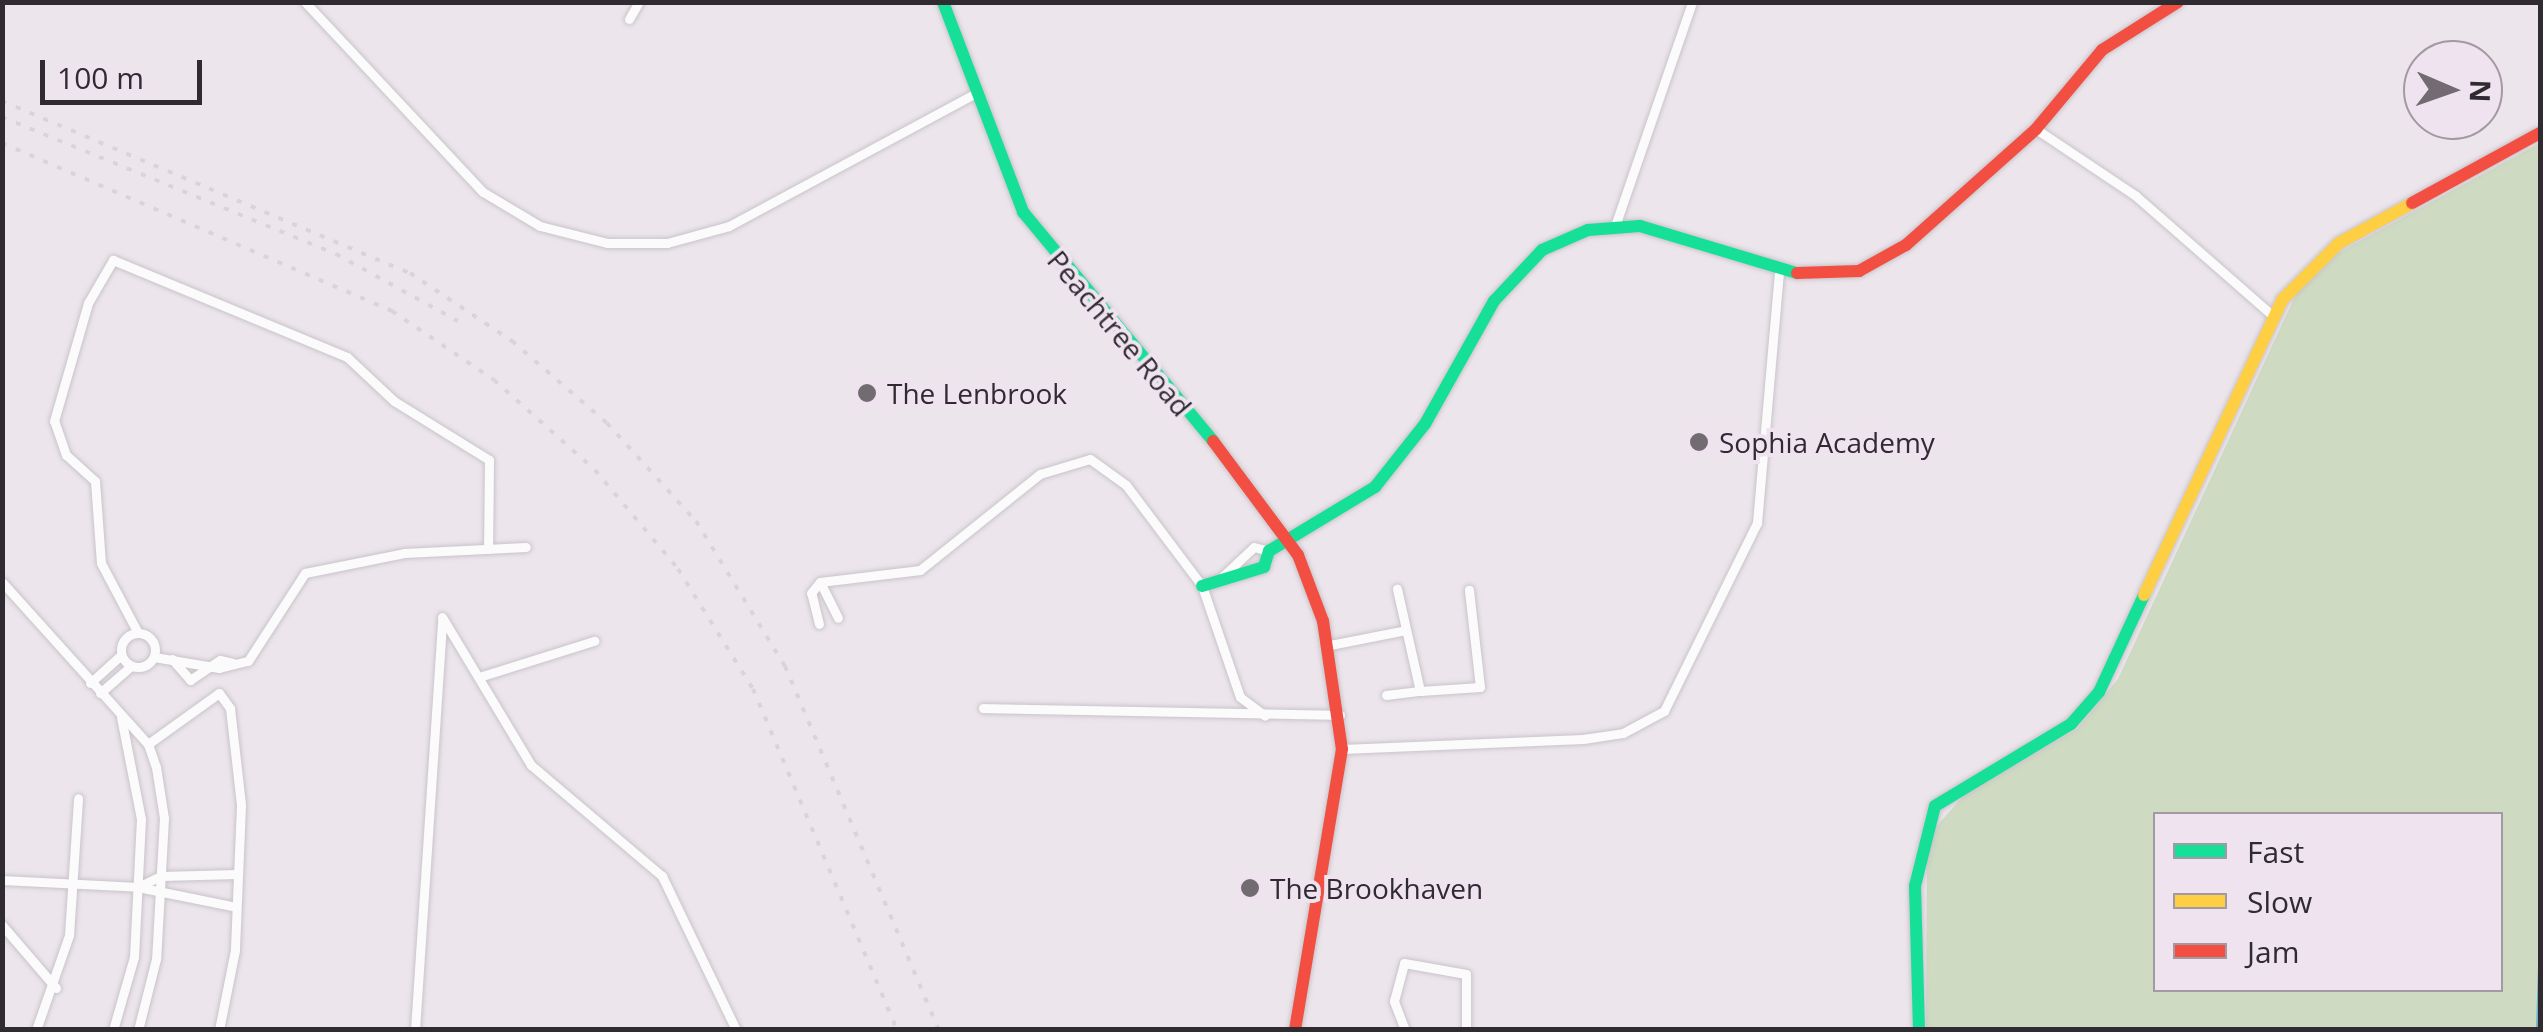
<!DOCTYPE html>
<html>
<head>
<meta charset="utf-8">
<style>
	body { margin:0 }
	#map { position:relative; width:2543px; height:1032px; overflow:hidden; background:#ece6ec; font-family:"Open Sans",sans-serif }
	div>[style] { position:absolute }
	.green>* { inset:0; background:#cedac1 }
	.stream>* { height:4px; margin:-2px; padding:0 2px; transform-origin:2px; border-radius:2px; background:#6dafcc }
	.roads { filter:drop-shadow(0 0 2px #c9c4c9) drop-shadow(0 0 2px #c9c4c9) }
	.street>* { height:9px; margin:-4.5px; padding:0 4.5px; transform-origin:4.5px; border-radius:4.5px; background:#fcfbfc }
	.street>.ring { margin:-4.5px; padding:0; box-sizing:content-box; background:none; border:9px solid #fcfbfc; border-radius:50% }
	.fast>* { height:12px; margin:-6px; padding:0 6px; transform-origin:6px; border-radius:6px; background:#16e098 }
	.slow>* { height:12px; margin:-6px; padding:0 6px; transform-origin:6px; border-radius:6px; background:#ffcf43 }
	.jam>* { height:12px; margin:-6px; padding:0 6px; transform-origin:6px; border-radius:6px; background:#f24e42 }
	.rail>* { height:4px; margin-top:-2px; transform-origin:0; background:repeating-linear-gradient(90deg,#d8d5d8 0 5px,transparent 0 15px) }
	.dots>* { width:28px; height:28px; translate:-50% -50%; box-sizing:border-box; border:5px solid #efe3ef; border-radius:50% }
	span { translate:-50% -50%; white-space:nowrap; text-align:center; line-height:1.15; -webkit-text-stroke:8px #efe3ef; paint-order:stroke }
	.street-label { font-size:28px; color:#302b30 }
	.poi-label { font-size:28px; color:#302b30 }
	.left { translate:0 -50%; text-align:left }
	.frame { position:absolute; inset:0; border:5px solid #302b30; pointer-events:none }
	.legend { position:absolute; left:2153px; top:812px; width:350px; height:180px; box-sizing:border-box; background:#efe3ef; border:2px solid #a399a3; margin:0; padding:12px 18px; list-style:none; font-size:30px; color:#302b30 }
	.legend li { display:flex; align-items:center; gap:20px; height:50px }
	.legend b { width:50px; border:2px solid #a399a3 }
	.north { position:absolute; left:2403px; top:40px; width:100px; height:100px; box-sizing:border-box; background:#efe3ef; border:2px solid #a399a3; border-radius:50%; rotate:92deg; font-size:28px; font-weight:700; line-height:40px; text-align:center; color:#302b30 }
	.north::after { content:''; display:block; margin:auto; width:35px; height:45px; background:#726c72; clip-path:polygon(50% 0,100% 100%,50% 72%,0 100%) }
	.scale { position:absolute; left:40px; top:60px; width:162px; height:45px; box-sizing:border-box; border:5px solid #302b30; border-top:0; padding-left:12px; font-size:30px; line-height:35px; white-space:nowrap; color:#302b30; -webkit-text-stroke:8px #efe3ef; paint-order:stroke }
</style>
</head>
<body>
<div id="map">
	<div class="green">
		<div style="clip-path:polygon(evenodd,2540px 143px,2540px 1029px,1926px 1030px,1927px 837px,1966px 793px,2077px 729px,2118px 679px,2296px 294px,2334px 255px,2540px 143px,2156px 814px,2500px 814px,2500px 990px,2156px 990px,2156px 814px)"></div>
	</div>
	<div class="stream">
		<div style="left:2538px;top:1030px;width:63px;rotate:-88.2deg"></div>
	</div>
	<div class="roads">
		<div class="street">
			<div style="left:305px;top:2px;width:260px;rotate:46.9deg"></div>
			<div style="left:483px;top:192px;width:66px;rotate:30.8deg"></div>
			<div style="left:540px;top:226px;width:69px;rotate:14.2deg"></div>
			<div style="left:607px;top:243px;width:60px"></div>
			<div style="left:667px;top:243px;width:64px;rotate:-15.3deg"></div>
			<div style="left:729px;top:226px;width:281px;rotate:-28.3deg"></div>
			<div style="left:629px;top:19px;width:20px;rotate:-60deg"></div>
			<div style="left:2036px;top:129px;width:120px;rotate:33.8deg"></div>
			<div style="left:2136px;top:196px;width:181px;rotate:41.2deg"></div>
			<div style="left:1615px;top:226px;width:237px;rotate:-71deg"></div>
			<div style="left:1223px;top:576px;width:42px;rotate:-43.1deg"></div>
			<div style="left:1254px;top:547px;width:16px;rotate:15deg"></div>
			<div style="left:2px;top:582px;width:218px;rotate:48deg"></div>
			<div style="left:148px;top:744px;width:24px;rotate:71deg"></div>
			<div style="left:156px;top:767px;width:52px;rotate:81.1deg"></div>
			<div style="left:164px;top:818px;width:141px;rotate:93.2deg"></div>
			<div style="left:156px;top:959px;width:73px;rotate:104.2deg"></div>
			<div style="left:820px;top:582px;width:40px;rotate:63.4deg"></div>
			<div style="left:442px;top:617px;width:173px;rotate:59deg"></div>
			<div style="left:531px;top:765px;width:172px;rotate:40.3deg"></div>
			<div style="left:662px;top:876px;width:171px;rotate:64.3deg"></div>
			<div style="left:819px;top:624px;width:32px;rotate:-104deg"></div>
			<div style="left:811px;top:593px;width:14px;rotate:-51deg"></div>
			<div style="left:820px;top:582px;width:101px;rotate:-6.8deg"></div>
			<div style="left:920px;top:570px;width:154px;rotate:-38.7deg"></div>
			<div style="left:1040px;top:474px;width:52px;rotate:-16.7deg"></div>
			<div style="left:1090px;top:459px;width:44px;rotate:35.8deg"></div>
			<div style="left:1126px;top:485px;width:126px;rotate:53deg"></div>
			<div style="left:1202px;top:586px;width:117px;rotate:71.1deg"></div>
			<div style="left:1240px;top:697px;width:31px;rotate:37deg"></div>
			<div class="ring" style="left:121px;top:633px;width:25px;height:25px"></div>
			<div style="left:138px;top:633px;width:79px;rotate:-117.9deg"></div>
			<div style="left:101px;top:563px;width:82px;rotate:-94.2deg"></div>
			<div style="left:95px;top:481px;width:39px;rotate:-138deg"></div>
			<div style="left:66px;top:455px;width:36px;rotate:-109deg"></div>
			<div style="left:54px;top:421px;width:123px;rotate:-73.9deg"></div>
			<div style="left:88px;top:303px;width:50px;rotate:-59.8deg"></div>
			<div style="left:113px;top:260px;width:253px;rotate:22.5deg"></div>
			<div style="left:347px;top:357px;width:64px;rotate:43.1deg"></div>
			<div style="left:394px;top:401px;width:112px;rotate:31.8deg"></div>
			<div style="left:489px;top:460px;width:89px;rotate:90.6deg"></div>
			<div style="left:1330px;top:645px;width:77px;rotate:-11.2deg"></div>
			<div style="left:154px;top:657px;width:66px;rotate:9.6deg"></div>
			<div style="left:219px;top:668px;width:30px;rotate:-14deg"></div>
			<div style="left:248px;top:661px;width:105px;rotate:-57.1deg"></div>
			<div style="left:305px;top:573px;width:101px;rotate:-11.4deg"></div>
			<div style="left:404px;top:553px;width:122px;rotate:-2.8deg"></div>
			<div style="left:172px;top:659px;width:28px;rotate:49deg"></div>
			<div style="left:190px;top:680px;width:36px;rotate:-34deg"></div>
			<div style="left:220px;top:660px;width:13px;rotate:13deg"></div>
			<div style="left:479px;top:677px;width:121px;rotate:-17.4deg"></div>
			<div style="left:90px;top:683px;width:42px;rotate:-42.1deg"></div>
			<div style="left:1420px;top:691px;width:60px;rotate:-3.8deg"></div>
			<div style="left:1480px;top:687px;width:98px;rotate:-96.5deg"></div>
			<div style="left:100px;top:693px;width:41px;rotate:-41.1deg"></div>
			<div style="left:1386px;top:695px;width:34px;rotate:-7deg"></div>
			<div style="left:1420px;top:691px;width:105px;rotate:-102.7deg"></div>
			<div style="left:983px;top:708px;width:357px;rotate:1.1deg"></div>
			<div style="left:148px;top:744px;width:87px;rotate:-35.7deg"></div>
			<div style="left:219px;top:693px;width:19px;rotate:54deg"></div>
			<div style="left:230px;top:708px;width:98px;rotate:83.5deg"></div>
			<div style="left:241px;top:805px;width:145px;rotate:92.4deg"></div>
			<div style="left:235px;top:950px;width:82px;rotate:101.3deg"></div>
			<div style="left:1342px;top:749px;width:241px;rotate:-2.4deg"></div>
			<div style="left:1583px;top:739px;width:40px;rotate:-8.5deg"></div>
			<div style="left:1623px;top:733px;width:47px;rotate:-28.2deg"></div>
			<div style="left:1664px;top:711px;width:210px;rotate:-63.7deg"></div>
			<div style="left:1757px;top:523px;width:250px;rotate:-85deg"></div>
			<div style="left:2px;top:880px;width:136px;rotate:2.9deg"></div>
			<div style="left:138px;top:887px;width:100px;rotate:11.5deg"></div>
			<div style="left:138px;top:887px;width:25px;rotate:-26deg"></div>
			<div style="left:161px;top:876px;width:76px;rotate:-1.5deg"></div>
			<div style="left:2px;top:925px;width:83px;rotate:49.4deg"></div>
			<div style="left:36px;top:1030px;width:101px;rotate:-70.8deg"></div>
			<div style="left:69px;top:935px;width:137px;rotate:-86.2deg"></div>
			<div style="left:113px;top:1030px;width:76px;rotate:-74deg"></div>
			<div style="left:134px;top:957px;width:138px;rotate:-87.1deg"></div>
			<div style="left:141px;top:819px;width:104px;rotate:-101.1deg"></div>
			<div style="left:415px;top:1030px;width:411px;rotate:-86.2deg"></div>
			<div style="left:1405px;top:1030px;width:31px;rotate:-111deg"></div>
			<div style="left:1394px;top:1001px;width:39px;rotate:-75deg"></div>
			<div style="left:1404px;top:963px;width:63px;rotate:10.1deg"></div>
			<div style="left:1466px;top:974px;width:56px;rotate:90deg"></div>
		</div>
		<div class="fast">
			<div style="left:943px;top:2px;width:225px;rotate:69.1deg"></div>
			<div style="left:1023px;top:212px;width:298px;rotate:50.3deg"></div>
			<div style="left:1202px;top:586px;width:65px;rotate:-17deg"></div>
			<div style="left:1264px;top:567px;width:17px;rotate:-73deg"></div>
			<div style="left:1269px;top:551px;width:124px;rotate:-31.1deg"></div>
			<div style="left:1375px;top:487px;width:80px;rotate:-51.6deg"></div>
			<div style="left:1425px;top:424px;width:141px;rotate:-60.7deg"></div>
			<div style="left:1494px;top:301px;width:70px;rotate:-46.7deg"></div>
			<div style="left:1542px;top:250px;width:50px;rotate:-23.5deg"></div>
			<div style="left:1588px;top:230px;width:52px;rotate:-4.4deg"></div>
			<div style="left:1640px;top:226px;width:164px;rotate:16.7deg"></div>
			<div style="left:1919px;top:1030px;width:144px;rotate:-91.6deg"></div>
			<div style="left:1915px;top:886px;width:82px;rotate:-76deg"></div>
			<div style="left:1935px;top:806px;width:159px;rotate:-31.1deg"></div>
			<div style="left:2071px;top:724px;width:43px;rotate:-48.8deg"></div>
			<div style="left:2099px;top:692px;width:107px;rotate:-65.1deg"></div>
		</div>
		<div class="slow">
			<div style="left:2144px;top:595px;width:326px;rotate:-64.9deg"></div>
			<div style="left:2282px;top:300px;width:81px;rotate:-45deg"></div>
			<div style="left:2339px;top:243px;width:83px;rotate:-28.7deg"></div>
		</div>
		<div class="jam">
			<div style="left:2412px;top:203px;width:146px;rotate:-28.7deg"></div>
			<div style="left:1797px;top:273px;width:62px;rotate:-1.8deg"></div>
			<div style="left:1859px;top:271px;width:54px;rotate:-29deg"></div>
			<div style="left:1906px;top:245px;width:174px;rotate:-41.7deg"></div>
			<div style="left:2036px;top:129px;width:103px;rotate:-50.1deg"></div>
			<div style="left:2102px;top:50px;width:90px;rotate:-32.3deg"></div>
			<div style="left:1213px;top:441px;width:142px;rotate:53.3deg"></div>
			<div style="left:1298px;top:555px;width:71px;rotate:69.3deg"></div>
			<div style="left:1323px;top:621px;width:129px;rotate:81.6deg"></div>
			<div style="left:1342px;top:749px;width:285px;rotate:99.5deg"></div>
		</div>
	</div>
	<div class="rail">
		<div style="left:2px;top:101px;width:443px;rotate:22.9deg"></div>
		<div style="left:410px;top:273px;width:123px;rotate:33.7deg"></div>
		<div style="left:512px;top:341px;width:125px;rotate:40.8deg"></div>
		<div style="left:607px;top:423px;width:132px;rotate:47.8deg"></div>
		<div style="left:696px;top:521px;width:170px;rotate:58.5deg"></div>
		<div style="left:785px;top:666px;width:395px;rotate:67.1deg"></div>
		<div style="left:2px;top:117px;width:361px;rotate:22.3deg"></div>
		<div style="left:336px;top:254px;width:139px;rotate:28.8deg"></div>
		<div style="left:2px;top:143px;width:425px;rotate:23.3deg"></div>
		<div style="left:392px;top:311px;width:123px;rotate:34.1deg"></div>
		<div style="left:494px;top:380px;width:135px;rotate:41.7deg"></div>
		<div style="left:595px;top:470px;width:129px;rotate:50deg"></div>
		<div style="left:678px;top:569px;width:142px;rotate:58deg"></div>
		<div style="left:753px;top:689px;width:370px;rotate:67.1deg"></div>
	</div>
	<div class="dots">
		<div style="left:867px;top:393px;background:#726c72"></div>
		<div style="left:1699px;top:442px;background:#726c72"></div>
		<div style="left:1250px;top:888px;background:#726c72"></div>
	</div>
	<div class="street-label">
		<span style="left:1120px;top:333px;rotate:50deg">Peachtree Road</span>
	</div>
	<div class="poi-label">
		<span class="left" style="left:887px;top:393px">The Lenbrook</span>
		<span class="left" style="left:1719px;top:442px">Sophia Academy</span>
		<span class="left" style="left:1270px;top:888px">The Brookhaven</span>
	</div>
	<div class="frame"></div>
	<ul class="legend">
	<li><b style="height:12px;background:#16e098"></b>Fast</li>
	<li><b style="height:12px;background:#ffcf43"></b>Slow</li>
	<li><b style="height:12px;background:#f24e42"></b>Jam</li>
	</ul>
	<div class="north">N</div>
	<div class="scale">100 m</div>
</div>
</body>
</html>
